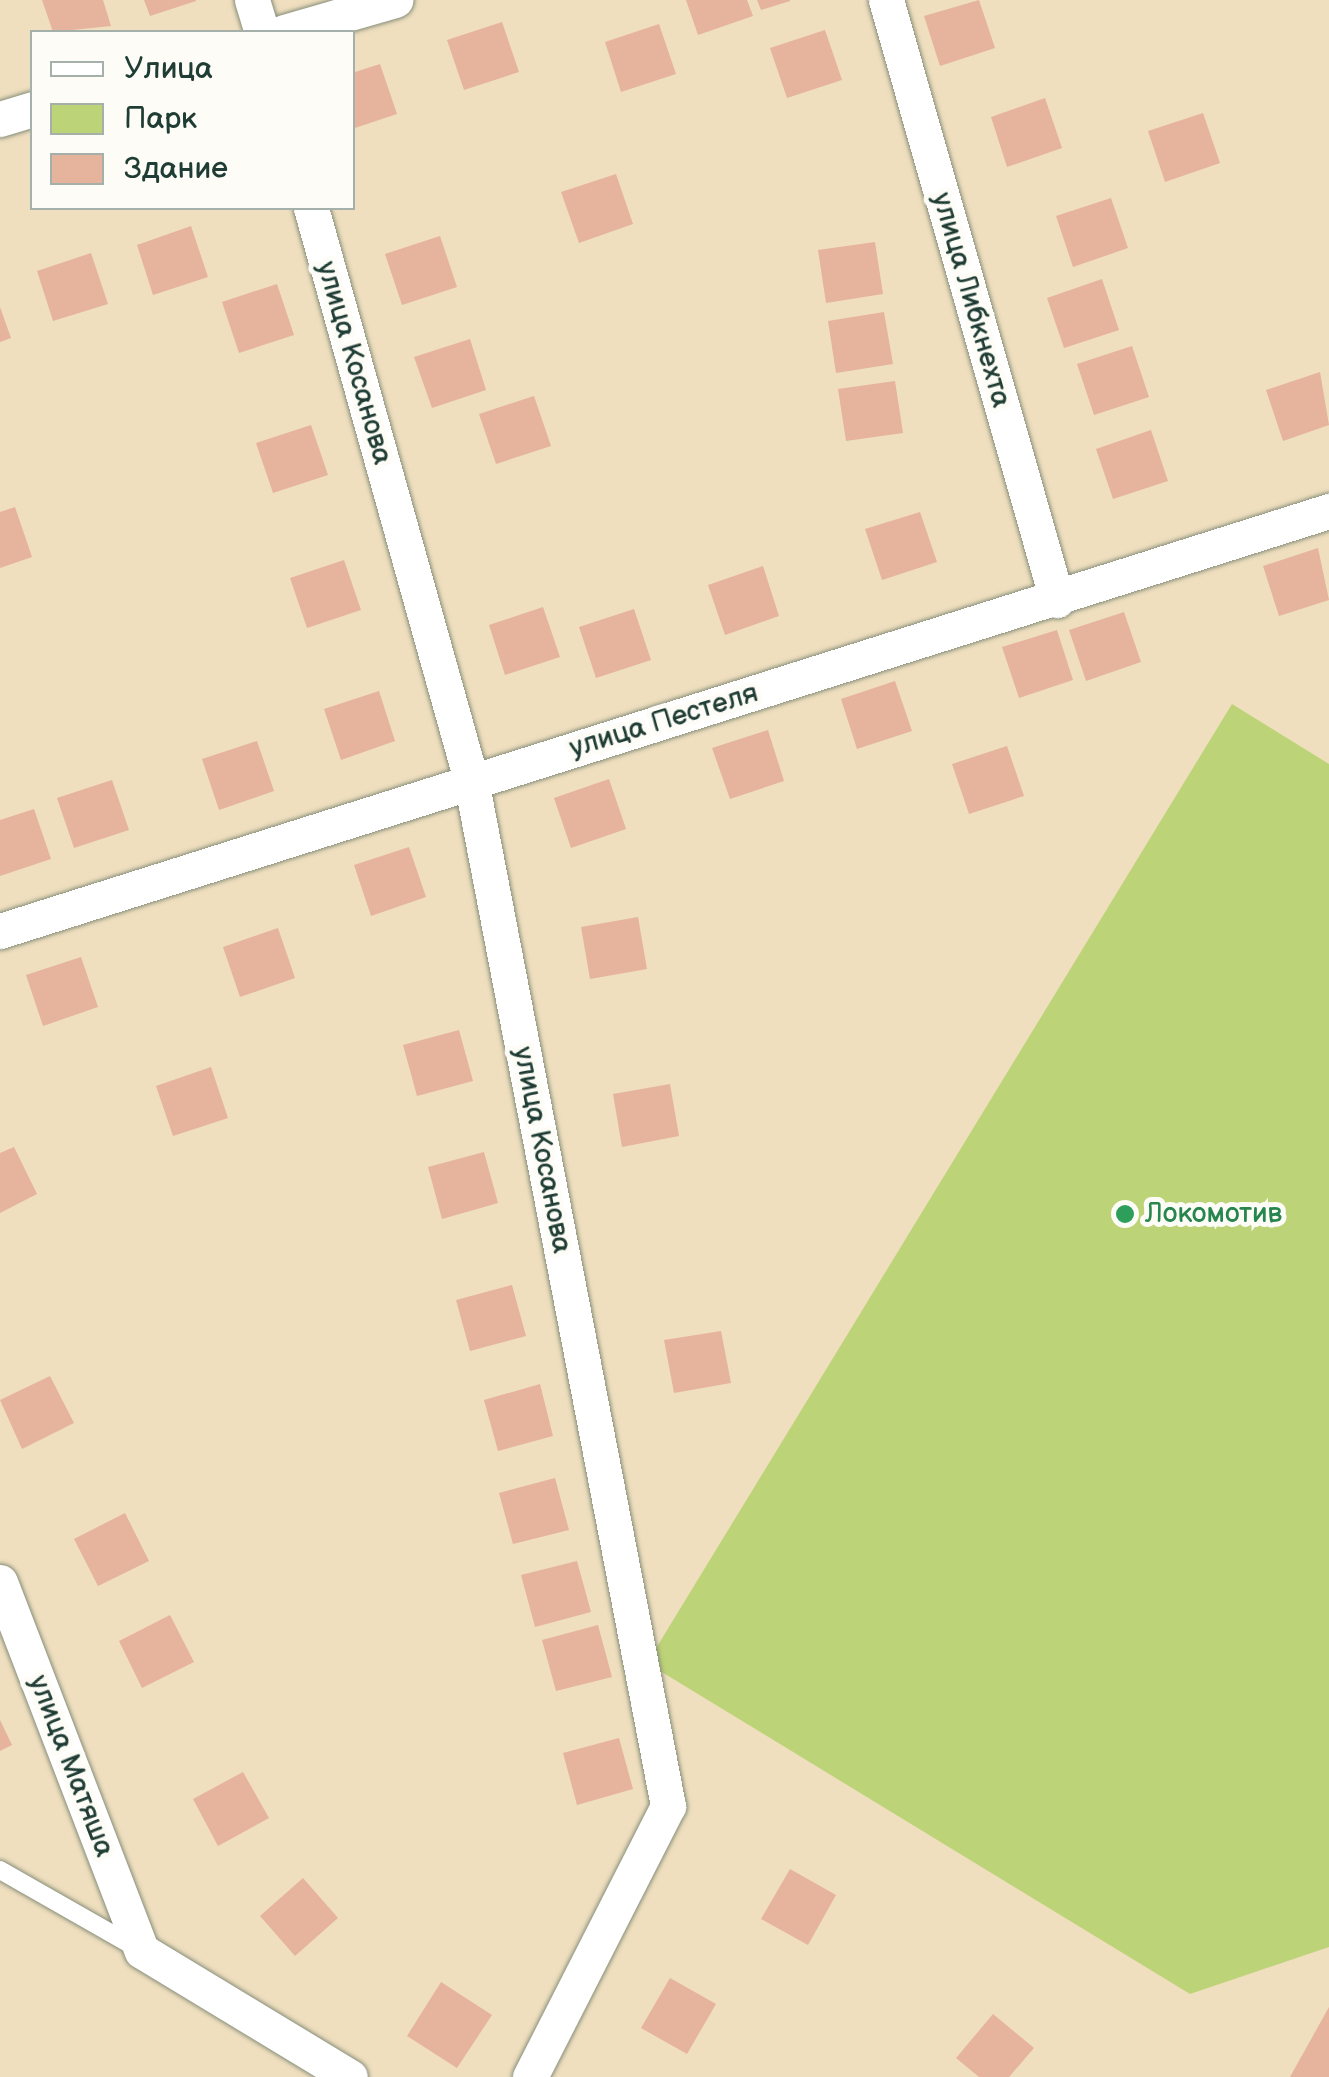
<!DOCTYPE html>
<html>
<head>
<meta charset="utf-8">
<style>
	body { margin:0 }
	#map { position:relative; width:1329px; height:2077px; overflow:hidden; background:#efdfbf; font-family:"Balsamiq Sans",sans-serif }
	div>[style] { position:absolute }
	.green>* { inset:0; background:#bdd377 }
	.building>* { inset:0; background:#e6b39c }
	.roads { filter:drop-shadow(0 0 2px #878e7a) drop-shadow(0 0 2px #878e7a) }
	.lane>* { height:18px; margin:-9px; padding:0 9px; transform-origin:9px; border-radius:9px; background:#fff }
	.street>* { height:35px; margin:-17.5px; padding:0 17.5px; transform-origin:17.5px; border-radius:17.5px; background:#fff }
	.dots>* { width:28px; height:28px; translate:-50% -50%; box-sizing:border-box; border:5px solid #fdfcf7; border-radius:50% }
	span { translate:-50% -50%; white-space:nowrap; text-align:center; line-height:1.15; -webkit-text-stroke:10px #fdfcf7; paint-order:stroke }
	.street-label { font-size:28px; color:#1f3d34 }
	.leisure-label { font-size:28px; color:#27864d }
	.left { translate:0 -50%; text-align:left }
	.legend { position:absolute; left:30px; top:30px; width:325px; height:180px; box-sizing:border-box; background:#fdfcf7; border:2px solid #a4b0a9; margin:0; padding:12px 18px; list-style:none; font-size:30px; color:#1f3d34 }
	.legend li { display:flex; align-items:center; gap:20px; height:50px }
	.legend b { width:50px; border:2px solid #a4b0a9 }
</style>
</head>
<body>
<div id="map">
	<div class="green">
		<div style="clip-path:polygon(1232px 704px,1329px 764px,1329px 1947px,1190px 1994px,647px 1663px)"></div>
	</div>
	<div class="building">
		<div style="clip-path:polygon(42px 0,103px 0,111px 26px,53px 32px)"></div>
		<div style="clip-path:polygon(144px 0,196px 0,196px 1px,150px 16px)"></div>
		<div style="clip-path:polygon(686px 0,747px 0,753px 16px,698px 35px)"></div>
		<div style="clip-path:polygon(757px 0,790px 0,790px 1px,761px 10px)"></div>
		<div style="clip-path:polygon(979px 0,995px 48px,940px 66px,924px 16px)"></div>
		<div style="clip-path:polygon(502px 22px,519px 72px,464px 90px,447px 40px)"></div>
		<div style="clip-path:polygon(659px 24px,676px 74px,621px 92px,605px 42px)"></div>
		<div style="clip-path:polygon(825px 30px,842px 80px,787px 98px,770px 48px)"></div>
		<div style="clip-path:polygon(380px 64px,397px 114px,352px 129px,352px 73px)"></div>
		<div style="clip-path:polygon(1045px 98px,1062px 148px,1007px 167px,991px 117px)"></div>
		<div style="clip-path:polygon(1203px 113px,1220px 163px,1165px 182px,1148px 131px)"></div>
		<div style="clip-path:polygon(616px 174px,633px 224px,579px 243px,561px 192px)"></div>
		<div style="clip-path:polygon(1111px 198px,1128px 248px,1073px 267px,1056px 216px)"></div>
		<div style="clip-path:polygon(191px 226px,208px 277px,153px 295px,137px 245px)"></div>
		<div style="clip-path:polygon(440px 236px,457px 287px,402px 305px,385px 254px)"></div>
		<div style="clip-path:polygon(875px 242px,883px 294px,826px 303px,818px 250px)"></div>
		<div style="clip-path:polygon(91px 253px,108px 304px,53px 321px,37px 271px)"></div>
		<div style="clip-path:polygon(1102px 279px,1119px 330px,1064px 348px,1047px 298px)"></div>
		<div style="clip-path:polygon(277px 284px,294px 335px,239px 353px,222px 302px)"></div>
		<div style="clip-path:polygon(0 307px,11px 338px,0 342px)"></div>
		<div style="clip-path:polygon(884px 312px,893px 364px,836px 373px,828px 321px)"></div>
		<div style="clip-path:polygon(470px 339px,486px 390px,432px 408px,414px 357px)"></div>
		<div style="clip-path:polygon(1132px 346px,1149px 397px,1094px 415px,1077px 364px)"></div>
		<div style="clip-path:polygon(1320px 372px,1329px 425px,1283px 441px,1266px 390px)"></div>
		<div style="clip-path:polygon(895px 381px,903px 433px,846px 441px,838px 389px)"></div>
		<div style="clip-path:polygon(534px 396px,551px 446px,496px 464px,479px 414px)"></div>
		<div style="clip-path:polygon(311px 425px,328px 475px,273px 493px,256px 443px)"></div>
		<div style="clip-path:polygon(1151px 430px,1168px 481px,1113px 499px,1096px 449px)"></div>
		<div style="clip-path:polygon(15px 507px,32px 557px,0 568px,0 512px)"></div>
		<div style="clip-path:polygon(920px 512px,937px 562px,882px 580px,865px 529px)"></div>
		<div style="clip-path:polygon(1318px 548px,1329px 600px,1279px 616px,1263px 566px)"></div>
		<div style="clip-path:polygon(344px 560px,361px 610px,307px 628px,290px 578px)"></div>
		<div style="clip-path:polygon(763px 566px,779px 616px,725px 635px,708px 585px)"></div>
		<div style="clip-path:polygon(543px 607px,560px 657px,505px 675px,489px 625px)"></div>
		<div style="clip-path:polygon(634px 609px,651px 660px,596px 678px,579px 627px)"></div>
		<div style="clip-path:polygon(1124px 612px,1141px 662px,1086px 681px,1069px 630px)"></div>
		<div style="clip-path:polygon(1057px 630px,1073px 680px,1019px 698px,1002px 647px)"></div>
		<div style="clip-path:polygon(895px 681px,912px 731px,857px 749px,841px 699px)"></div>
		<div style="clip-path:polygon(379px 691px,395px 741px,341px 760px,324px 709px)"></div>
		<div style="clip-path:polygon(768px 730px,784px 781px,730px 799px,712px 748px)"></div>
		<div style="clip-path:polygon(257px 741px,274px 791px,219px 810px,202px 759px)"></div>
		<div style="clip-path:polygon(1007px 746px,1024px 796px,969px 814px,952px 764px)"></div>
		<div style="clip-path:polygon(609px 779px,626px 829px,571px 848px,554px 798px)"></div>
		<div style="clip-path:polygon(112px 780px,129px 830px,74px 848px,57px 798px)"></div>
		<div style="clip-path:polygon(34px 809px,51px 859px,0 876px,0 820px)"></div>
		<div style="clip-path:polygon(409px 847px,426px 897px,371px 916px,354px 865px)"></div>
		<div style="clip-path:polygon(638px 917px,647px 969px,590px 979px,581px 927px)"></div>
		<div style="clip-path:polygon(278px 928px,295px 978px,240px 997px,223px 947px)"></div>
		<div style="clip-path:polygon(81px 957px,98px 1007px,43px 1026px,26px 975px)"></div>
		<div style="clip-path:polygon(459px 1030px,473px 1081px,417px 1096px,403px 1045px)"></div>
		<div style="clip-path:polygon(211px 1067px,228px 1118px,173px 1136px,156px 1086px)"></div>
		<div style="clip-path:polygon(670px 1084px,679px 1136px,622px 1147px,613px 1094px)"></div>
		<div style="clip-path:polygon(14px 1147px,37px 1194px,0 1213px,0 1153px)"></div>
		<div style="clip-path:polygon(484px 1152px,498px 1203px,442px 1219px,428px 1167px)"></div>
		<div style="clip-path:polygon(512px 1285px,526px 1336px,470px 1351px,456px 1300px)"></div>
		<div style="clip-path:polygon(721px 1331px,731px 1383px,674px 1393px,664px 1340px)"></div>
		<div style="clip-path:polygon(50px 1376px,74px 1423px,22px 1449px,0 1400px)"></div>
		<div style="clip-path:polygon(540px 1384px,553px 1436px,498px 1451px,484px 1400px)"></div>
		<div style="clip-path:polygon(555px 1478px,569px 1530px,513px 1544px,499px 1493px)"></div>
		<div style="clip-path:polygon(125px 1513px,149px 1561px,98px 1586px,74px 1539px)"></div>
		<div style="clip-path:polygon(577px 1561px,591px 1612px,535px 1627px,521px 1575px)"></div>
		<div style="clip-path:polygon(170px 1615px,194px 1662px,142px 1688px,119px 1641px)"></div>
		<div style="clip-path:polygon(598px 1625px,612px 1677px,556px 1691px,542px 1640px)"></div>
		<div style="clip-path:polygon(0 1720px,12px 1745px,0 1751px)"></div>
		<div style="clip-path:polygon(619px 1738px,633px 1789px,577px 1805px,563px 1753px)"></div>
		<div style="clip-path:polygon(243px 1772px,269px 1818px,218px 1846px,193px 1799px)"></div>
		<div style="clip-path:polygon(790px 1869px,836px 1895px,808px 1945px,761px 1919px)"></div>
		<div style="clip-path:polygon(303px 1878px,338px 1918px,295px 1956px,260px 1916px)"></div>
		<div style="clip-path:polygon(670px 1978px,716px 2004px,687px 2054px,641px 2028px)"></div>
		<div style="clip-path:polygon(441px 1982px,492px 2015px,457px 2068px,407px 2036px)"></div>
		<div style="clip-path:polygon(1329px 2007px,1329px 2077px,1290px 2077px)"></div>
		<div style="clip-path:polygon(993px 2014px,1034px 2048px,1009px 2077px,979px 2077px,956px 2058px)"></div>
	</div>
	<div class="roads">
		<div class="lane">
			<div style="left:0;top:1870px;width:158px;rotate:29.7deg"></div>
		</div>
		<div class="street">
			<div style="left:252px;top:0;width:34px;rotate:73deg"></div>
			<div style="left:886px;top:0;width:624px;rotate:74.09deg"></div>
			<div style="left:284px;top:32px;width:116px;rotate:-16.1deg"></div>
			<div style="left:0;top:119px;width:34px;rotate:-17deg"></div>
			<div style="left:311px;top:208px;width:594px;rotate:74.37deg"></div>
			<div style="left:471px;top:780px;width:1045px;rotate:79.13deg"></div>
			<div style="left:668px;top:1806px;width:304px;rotate:117deg"></div>
			<div style="left:0;top:931px;width:1394px;rotate:-17.54deg"></div>
			<div style="left:0;top:1582px;width:395px;rotate:69deg"></div>
			<div style="left:142px;top:1951px;width:243px;rotate:31.2deg"></div>
		</div>
	</div>
	<div class="dots">
		<div style="left:1125px;top:1214px;background:#2e9e5b"></div>
	</div>
	<div class="street-label">
		<span style="left:971px;top:300px;rotate:74deg">улица Либкнехта</span>
		<span style="left:354px;top:363px;rotate:74deg">улица Косанова</span>
		<span style="left:664px;top:721px;rotate:-17deg">улица Пестеля</span>
		<span style="left:542px;top:1150px;rotate:79deg">улица Косанова</span>
		<span style="left:71px;top:1766px;rotate:69deg">улица Матяша</span>
	</div>
	<div class="leisure-label">
		<span class="left" style="left:1145px;top:1214px">Локомотив</span>
	</div>
	<ul class="legend">
	<li><b style="height:12px;background:#fff"></b>Улица</li>
	<li><b style="height:28px;background:#bdd377"></b>Парк</li>
	<li><b style="height:28px;background:#e6b39c"></b>Здание</li>
	</ul>
</div>
</body>
</html>
